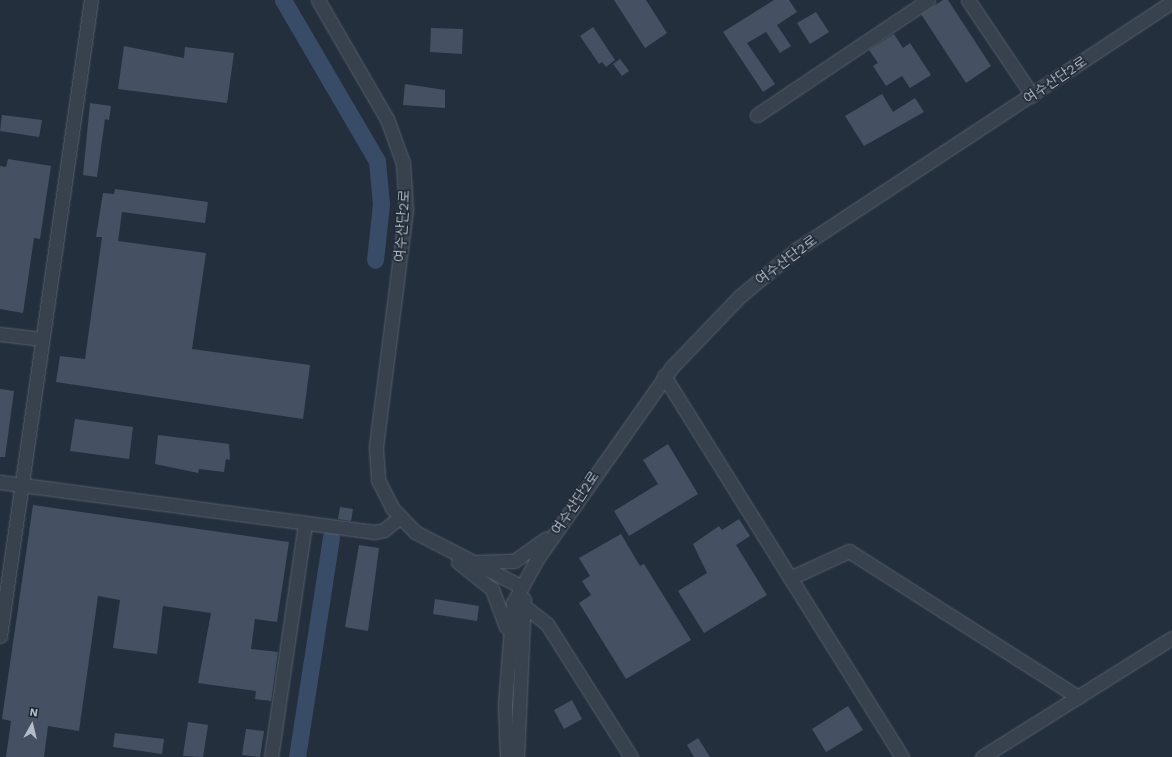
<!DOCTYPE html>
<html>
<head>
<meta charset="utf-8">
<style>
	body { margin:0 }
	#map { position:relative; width:1172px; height:757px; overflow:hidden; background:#242f3e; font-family:"Work Sans","Noto Sans KR",sans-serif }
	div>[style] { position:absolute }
	.river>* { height:17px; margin:-8.5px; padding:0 8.5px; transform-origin:8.5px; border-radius:8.5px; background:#394c67 }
	.building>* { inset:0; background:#455162 }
	.roads { filter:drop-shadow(0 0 1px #565f6c) drop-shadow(0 0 1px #565f6c) }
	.minor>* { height:13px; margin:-6.5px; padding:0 6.5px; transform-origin:6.5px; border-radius:6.5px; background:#38414e }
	span { translate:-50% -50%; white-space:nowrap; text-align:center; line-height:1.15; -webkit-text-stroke:3px #1d2633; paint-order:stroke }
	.street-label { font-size:14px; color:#b4bcc9 }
	.north { position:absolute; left:12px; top:705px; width:40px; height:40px; -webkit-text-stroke:3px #1d2633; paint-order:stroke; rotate:8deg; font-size:11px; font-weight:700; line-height:16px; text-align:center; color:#b4bcc9 }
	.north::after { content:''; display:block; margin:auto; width:14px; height:18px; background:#b4bcc9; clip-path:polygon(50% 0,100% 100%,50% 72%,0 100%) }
</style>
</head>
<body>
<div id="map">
	<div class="river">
		<div style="left:283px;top:0;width:186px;rotate:59.7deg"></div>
		<div style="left:377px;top:161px;width:43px;rotate:84.7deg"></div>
		<div style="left:381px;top:204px;width:56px;rotate:96.1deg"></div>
		<div style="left:297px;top:757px;width:222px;rotate:-81.2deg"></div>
	</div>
	<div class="building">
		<div style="clip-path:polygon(614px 0,646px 0,667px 33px,645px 48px)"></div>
		<div style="clip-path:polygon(774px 0,789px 0,797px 12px,777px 25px,791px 46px,780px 53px,766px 32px,747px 43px,775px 84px,763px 92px,723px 32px)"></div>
		<div style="clip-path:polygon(943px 0,948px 0,991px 66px,966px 83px,921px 14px)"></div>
		<div style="clip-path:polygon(816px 12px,829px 32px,810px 44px,797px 23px)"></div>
		<div style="clip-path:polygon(593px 27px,615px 60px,606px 67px,602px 62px,599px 64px,580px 36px)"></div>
		<div style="clip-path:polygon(431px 28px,463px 29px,462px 54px,430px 52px)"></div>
		<div style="clip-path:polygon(894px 34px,903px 48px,910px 43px,931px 75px,910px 88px,902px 76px,886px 86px,873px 66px,878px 63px,869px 50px)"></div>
		<div style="clip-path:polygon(124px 46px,184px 58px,185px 47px,234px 53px,227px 103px,118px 89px)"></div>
		<div style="clip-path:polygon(620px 59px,629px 71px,622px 76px,613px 64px)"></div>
		<div style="clip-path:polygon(405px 84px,445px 90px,445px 108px,403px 105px)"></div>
		<div style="clip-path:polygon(882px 94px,893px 112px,915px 98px,924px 112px,864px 146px,845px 116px)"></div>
		<div style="clip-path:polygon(90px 103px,111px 106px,109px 120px,105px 119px,97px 177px,83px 175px)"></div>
		<div style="clip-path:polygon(2px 115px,42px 120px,39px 137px,0 131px)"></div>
		<div style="clip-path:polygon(8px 159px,51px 166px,40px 239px,34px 238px,23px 313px,0 309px,0 166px,6px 167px)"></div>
		<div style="clip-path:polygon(115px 189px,208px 202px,205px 223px,122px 212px,118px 241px,206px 253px,192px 349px,310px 365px,303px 419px,56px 382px,60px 356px,85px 359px,102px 237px,96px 237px,103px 193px,114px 194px)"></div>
		<div style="clip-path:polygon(0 389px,14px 391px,5px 457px,0 457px)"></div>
		<div style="clip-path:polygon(75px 419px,133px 427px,129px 459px,70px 451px)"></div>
		<div style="clip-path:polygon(158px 435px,229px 444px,230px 460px,226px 459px,224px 472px,199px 469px,198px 473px,155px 464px)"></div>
		<div style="clip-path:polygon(668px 444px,698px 494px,629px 536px,614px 511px,658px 484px,643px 460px)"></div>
		<div style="clip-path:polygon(33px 505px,289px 542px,277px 622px,255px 619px,251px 649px,278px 652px,271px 701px,255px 699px,256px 691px,198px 683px,211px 613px,163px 606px,157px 654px,113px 648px,120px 600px,98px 596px,79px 731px,48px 726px,44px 757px,6px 757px,11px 721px,2px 719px)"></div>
		<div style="clip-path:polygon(340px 507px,353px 509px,351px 521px,338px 519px)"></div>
		<div style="clip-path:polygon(739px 519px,750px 536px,736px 545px,767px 595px,704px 633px,678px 591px,707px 573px,693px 544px,719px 526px,722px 530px)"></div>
		<div style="clip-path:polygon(621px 534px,640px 566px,644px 564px,691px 640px,626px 679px,579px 603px,591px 595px,582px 581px,590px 576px,579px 558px)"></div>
		<div style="clip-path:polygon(359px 545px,379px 548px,368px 631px,345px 627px)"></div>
		<div style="clip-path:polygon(435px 599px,479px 606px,477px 621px,433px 614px)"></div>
		<div style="clip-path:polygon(572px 700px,582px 719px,564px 729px,554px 710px)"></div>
		<div style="clip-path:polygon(848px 706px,863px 730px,826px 752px,812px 729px)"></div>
		<div style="clip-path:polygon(188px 722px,208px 725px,203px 757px,183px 756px)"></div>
		<div style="clip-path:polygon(246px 729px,264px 731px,260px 757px,242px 755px)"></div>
		<div style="clip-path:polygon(115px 733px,164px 739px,162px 754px,113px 747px)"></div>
		<div style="clip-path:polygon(698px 738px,710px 757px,694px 757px,687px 745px)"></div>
	</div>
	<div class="roads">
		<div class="minor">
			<div style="left:318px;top:0;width:138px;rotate:59.9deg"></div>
			<div style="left:387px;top:119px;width:47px;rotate:70deg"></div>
			<div style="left:403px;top:163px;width:46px;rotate:86.3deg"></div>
			<div style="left:406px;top:209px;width:241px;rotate:97.2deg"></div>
			<div style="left:376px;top:448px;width:32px;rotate:86deg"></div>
			<div style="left:378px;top:480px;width:31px;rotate:63deg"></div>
			<div style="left:392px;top:508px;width:33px;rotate:46deg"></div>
			<div style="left:415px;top:532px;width:120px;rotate:27.2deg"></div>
			<div style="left:968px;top:0;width:115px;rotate:56deg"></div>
			<div style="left:757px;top:115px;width:206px;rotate:-33.9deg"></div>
			<div style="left:0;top:334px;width:42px;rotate:6.8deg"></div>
			<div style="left:664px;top:376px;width:449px;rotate:58deg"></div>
			<div style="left:0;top:482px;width:377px;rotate:7.6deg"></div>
			<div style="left:374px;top:532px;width:10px;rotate:-11deg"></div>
			<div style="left:384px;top:530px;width:19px;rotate:-39deg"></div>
			<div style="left:458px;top:562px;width:43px;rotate:38.5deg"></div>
			<div style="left:492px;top:589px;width:40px;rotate:69.8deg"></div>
			<div style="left:478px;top:562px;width:36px;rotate:-2deg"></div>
			<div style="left:514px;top:561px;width:39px;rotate:-35deg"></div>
			<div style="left:790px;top:578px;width:65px;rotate:-24.6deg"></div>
			<div style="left:849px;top:551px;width:272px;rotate:32.5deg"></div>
			<div style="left:524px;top:606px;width:29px;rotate:38deg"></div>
			<div style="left:547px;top:624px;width:157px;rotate:57.7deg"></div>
			<div style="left:0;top:636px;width:642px;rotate:-81.86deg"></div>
			<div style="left:271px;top:757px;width:236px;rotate:-81.7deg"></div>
			<div style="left:507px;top:757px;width:53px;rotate:-92.2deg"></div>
			<div style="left:505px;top:704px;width:101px;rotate:-85.5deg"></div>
			<div style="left:513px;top:603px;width:50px;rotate:-61.4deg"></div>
			<div style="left:537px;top:559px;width:233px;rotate:-54.9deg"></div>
			<div style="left:671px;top:368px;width:100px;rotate:-46.2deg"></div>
			<div style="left:740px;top:296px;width:74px;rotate:-39.5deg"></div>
			<div style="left:797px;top:249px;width:449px;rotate:-33.4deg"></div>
			<div style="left:517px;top:757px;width:158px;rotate:-87.5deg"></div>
			<div style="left:982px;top:757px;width:224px;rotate:-32.1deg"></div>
		</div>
	</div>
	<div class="street-label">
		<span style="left:1055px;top:80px;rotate:-34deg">여수산단2로</span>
		<span style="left:402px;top:226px;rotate:-86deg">여수산단2로</span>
		<span style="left:786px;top:260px;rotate:-37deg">여수산단2로</span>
		<span style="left:575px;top:503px;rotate:-56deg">여수산단2로</span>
	</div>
	<div class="north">N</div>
</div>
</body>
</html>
